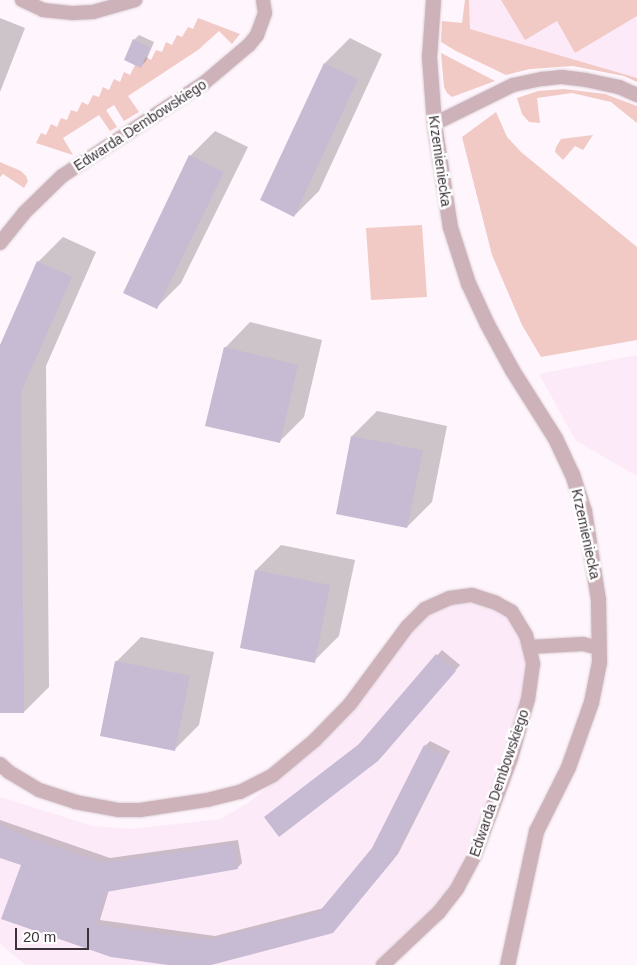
<!DOCTYPE html>
<html>
<head>
<meta charset="utf-8">
<style>
	body { margin:0 }
	#map { position:relative; width:637px; height:965px; overflow:hidden; background:#fff5fc; font-family:Arial,sans-serif }
	div>[style] { position:absolute }
	.built>* { inset:0; background:#fdeaf8 }
	.green>* { inset:0; background:#f1c9c5 }
	.shadow>* { inset:0; background:#0003 }
	.building>* { inset:0; background:#c7bad3 }
	.roads { filter:drop-shadow(0 0 1px #dcd2d9) drop-shadow(0 0 1px #dcd2d9) }
	.service>* { height:14px; margin:-7px; padding:0 7px; transform-origin:7px; border-radius:7px; background:#cdb2b9 }
	.minor>* { height:15px; margin:-7.5px; padding:0 7.5px; transform-origin:7.5px; border-radius:7.5px; background:#cdb2b9 }
	span { translate:-50% -50%; white-space:nowrap; text-align:center; line-height:1.15; -webkit-text-stroke:5px #fff; paint-order:stroke }
	.street-label { font-size:14px; color:#3c333a }
	.scale { position:absolute; left:15px; top:928px; width:74px; height:22px; box-sizing:border-box; border:2px solid #3c333a; border-top:0; padding-left:6px; font-size:15px; line-height:18px; white-space:nowrap; color:#3c333a; -webkit-text-stroke:4px #fff; paint-order:stroke }
</style>
</head>
<body>
<div id="map">
	<div class="built">
		<div style="clip-path:polygon(469px 0,637px 0,637px 78px,470px 29px)"></div>
		<div style="clip-path:polygon(637px 355px,637px 476px,576px 441px,539px 374px)"></div>
		<div style="clip-path:polygon(471px 601px,493px 606px,508px 616px,521px 638px,527px 665px,522px 700px,485px 807px,452px 886px,432px 910px,373px 965px,26px 965px,0 944px,0 797px,93px 826px,132px 829px,220px 819px,248px 803px,278px 779px,429px 612px,452px 602px)"></div>
	</div>
	<div class="green">
		<div style="clip-path:polygon(465px 0,469px 0,470px 29px,637px 78px,637px 82px,624px 76px,573px 66px,530px 69px,506px 75px,456px 51px,441px 42px,442px 21px,462px 23px)"></div>
		<div style="clip-path:polygon(501px 0,637px 0,637px 16px,575px 53px,557px 21px,525px 40px)"></div>
		<div style="clip-path:polygon(198px 18px,240px 34px,232px 44px,219px 31px,198px 50px,128px 96px,139px 112px,124px 121px,114px 105px,106px 110px,117px 127px,110px 131px,99px 115px,63px 138px,73px 155px,36px 143px,41px 133px,46px 135px,51px 124px,57px 127px,61px 118px,67px 120px,71px 110px,77px 112px,82px 102px,88px 105px,93px 95px,99px 97px,103px 87px,109px 90px,114px 79px,120px 82px,124px 72px,130px 75px,135px 65px,146px 57px,151px 60px,156px 50px,162px 52px,166px 42px,172px 45px,177px 35px,182px 37px,188px 27px,193px 29px)"></div>
		<div style="clip-path:polygon(441px 53px,495px 81px,452px 97px,447px 93px,444px 87px)"></div>
		<div style="clip-path:polygon(564px 89px,605px 94px,637px 106px,637px 123px,611px 102px,572px 93px,537px 98px,540px 123px,529px 122px,522px 114px,517px 98px,538px 91px)"></div>
		<div style="clip-path:polygon(496px 112px,507px 137px,521px 152px,637px 247px,637px 340px,541px 357px,522px 325px,492px 255px,462px 137px)"></div>
		<div style="clip-path:polygon(593px 135px,583px 150px,575px 146px,563px 160px,555px 152px,556px 147px,561px 139px)"></div>
		<div style="clip-path:polygon(0 162px,21px 171px,26px 176px,28px 181px,24px 188px,3px 174px,0 177px)"></div>
		<div style="clip-path:polygon(422px 225px,427px 297px,371px 300px,366px 228px)"></div>
	</div>
	<div class="shadow">
		<div style="clip-path:polygon(0 18px,25px 28px,0 92px)"></div>
		<div style="clip-path:polygon(139px 35px,154px 42px,146px 61px,141px 66px,134px 40px)"></div>
		<div style="clip-path:polygon(350px 38px,382px 54px,319px 191px,294px 216px,325px 63px)"></div>
		<div style="clip-path:polygon(215px 131px,248px 147px,181px 283px,156px 308px,190px 156px)"></div>
		<div style="clip-path:polygon(63px 237px,96px 252px,46px 366px,49px 687px,24px 712px,0 712px,0 348px,38px 262px)"></div>
		<div style="clip-path:polygon(250px 322px,322px 340px,304px 417px,279px 442px,225px 348px)"></div>
		<div style="clip-path:polygon(377px 411px,447px 426px,432px 502px,407px 527px,352px 436px)"></div>
		<div style="clip-path:polygon(281px 545px,355px 560px,339px 636px,314px 661px,256px 570px)"></div>
		<div style="clip-path:polygon(141px 637px,214px 652px,199px 725px,174px 750px,116px 662px)"></div>
		<div style="clip-path:polygon(442px 650px,460px 665px,383px 755px,265px 817px,362px 742px)"></div>
		<div style="clip-path:polygon(430px 741px,450px 751px,398px 854px,338px 926px,206px 965px,177px 965px,111px 956px,22px 864px,0 856px,0 820px,110px 858px,238px 840px,242px 863px,237px 868px,109px 890px,100px 920px,215px 936px,324px 908px,373px 849px,425px 746px)"></div>
	</div>
	<div class="building">
		<div style="clip-path:polygon(133px 39px,150px 48px,141px 68px,124px 60px)"></div>
		<div style="clip-path:polygon(324px 63px,358px 79px,294px 217px,260px 200px)"></div>
		<div style="clip-path:polygon(189px 155px,224px 172px,157px 309px,123px 293px)"></div>
		<div style="clip-path:polygon(37px 261px,72px 277px,21px 392px,24px 713px,0 713px,0 345px)"></div>
		<div style="clip-path:polygon(224px 347px,298px 365px,280px 443px,205px 426px)"></div>
		<div style="clip-path:polygon(351px 436px,423px 450px,407px 528px,336px 514px)"></div>
		<div style="clip-path:polygon(255px 570px,330px 585px,315px 663px,240px 648px)"></div>
		<div style="clip-path:polygon(436px 654px,456px 671px,378px 761px,279px 837px,264px 817px,358px 745px)"></div>
		<div style="clip-path:polygon(115px 661px,190px 676px,175px 751px,100px 736px)"></div>
		<div style="clip-path:polygon(424px 745px,446px 756px,393px 860px,333px 933px,211px 965px,168px 965px,111px 957px,1px 919px,21px 865px,0 858px,0 825px,32px 839px,104px 863px,233px 844px,238px 869px,106px 892px,95px 925px,209px 940px,319px 912px,372px 848px)"></div>
	</div>
	<div class="roads">
		<div class="service">
			<div style="left:22px;top:0;width:23px;rotate:25deg"></div>
			<div style="left:43px;top:10px;width:30px;rotate:6deg"></div>
			<div style="left:73px;top:13px;width:20px;rotate:-3deg"></div>
			<div style="left:93px;top:12px;width:44px;rotate:-15.9deg"></div>
			<div style="left:434px;top:124px;width:88px;rotate:-26.3deg"></div>
			<div style="left:513px;top:85px;width:30px;rotate:-12deg"></div>
			<div style="left:542px;top:79px;width:20px;rotate:-6deg"></div>
			<div style="left:562px;top:77px;width:24px;rotate:7deg"></div>
			<div style="left:586px;top:80px;width:34px;rotate:12deg"></div>
			<div style="left:619px;top:87px;width:20px;rotate:24deg"></div>
			<div style="left:0;top:243px;width:38px;rotate:-51deg"></div>
			<div style="left:24px;top:213px;width:53px;rotate:-44.2deg"></div>
			<div style="left:62px;top:176px;width:170px;rotate:-33.2deg"></div>
			<div style="left:204px;top:83px;width:59px;rotate:-40.2deg"></div>
			<div style="left:249px;top:45px;width:13px;rotate:-51deg"></div>
			<div style="left:257px;top:35px;width:23px;rotate:-70deg"></div>
			<div style="left:265px;top:13px;width:13px;rotate:-99deg"></div>
			<div style="left:529px;top:647px;width:54px;rotate:-3.2deg"></div>
			<div style="left:583px;top:644px;width:16px;rotate:14deg"></div>
			<div style="left:0;top:764px;width:12px;rotate:42deg"></div>
			<div style="left:9px;top:772px;width:35px;rotate:31deg"></div>
			<div style="left:39px;top:790px;width:38px;rotate:18deg"></div>
			<div style="left:75px;top:802px;width:45px;rotate:10.3deg"></div>
			<div style="left:119px;top:810px;width:21px"></div>
			<div style="left:140px;top:810px;width:68px;rotate:-8.5deg"></div>
			<div style="left:207px;top:800px;width:34px;rotate:-14deg"></div>
			<div style="left:240px;top:792px;width:37px;rotate:-27deg"></div>
			<div style="left:273px;top:775px;width:55px;rotate:-39.8deg"></div>
			<div style="left:315px;top:740px;width:50px;rotate:-45.8deg"></div>
			<div style="left:350px;top:704px;width:96px;rotate:-53.5deg"></div>
			<div style="left:407px;top:627px;width:25px;rotate:-45deg"></div>
			<div style="left:425px;top:609px;width:27px;rotate:-24deg"></div>
			<div style="left:450px;top:598px;width:22px;rotate:-8deg"></div>
			<div style="left:472px;top:595px;width:25px;rotate:18deg"></div>
			<div style="left:496px;top:603px;width:18px;rotate:29deg"></div>
			<div style="left:512px;top:612px;width:27px;rotate:59deg"></div>
			<div style="left:526px;top:635px;width:30px;rotate:76deg"></div>
			<div style="left:533px;top:664px;width:35px;rotate:98deg"></div>
			<div style="left:528px;top:699px;width:61px;rotate:106.1deg"></div>
			<div style="left:511px;top:758px;width:103px;rotate:110.4deg"></div>
			<div style="left:475px;top:855px;width:38px;rotate:118deg"></div>
			<div style="left:457px;top:889px;width:31px;rotate:128deg"></div>
			<div style="left:438px;top:913px;width:76px;rotate:136.6deg"></div>
		</div>
		<div class="minor">
			<div style="left:433px;top:0;width:57px;rotate:94deg"></div>
			<div style="left:429px;top:57px;width:67px;rotate:85.7deg"></div>
			<div style="left:434px;top:124px;width:104px;rotate:81.2deg"></div>
			<div style="left:450px;top:227px;width:59px;rotate:72.2deg"></div>
			<div style="left:468px;top:283px;width:45px;rotate:65.1deg"></div>
			<div style="left:487px;top:324px;width:52px;rotate:61.5deg"></div>
			<div style="left:512px;top:370px;width:80px;rotate:57.7deg"></div>
			<div style="left:555px;top:438px;width:40px;rotate:65deg"></div>
			<div style="left:572px;top:474px;width:39px;rotate:72deg"></div>
			<div style="left:584px;top:511px;width:89px;rotate:81deg"></div>
			<div style="left:598px;top:599px;width:63px;rotate:89.1deg"></div>
			<div style="left:599px;top:662px;width:41px;rotate:101.3deg"></div>
			<div style="left:591px;top:702px;width:69px;rotate:109.5deg"></div>
			<div style="left:568px;top:767px;width:72px;rotate:116.6deg"></div>
			<div style="left:536px;top:831px;width:137px;rotate:102.2deg"></div>
		</div>
	</div>
	<div class="street-label">
		<span style="left:140px;top:125px;rotate:-33deg">Edwarda Dembowskiego</span>
		<span style="left:440px;top:161px;rotate:82deg">Krzemieniecka</span>
		<span style="left:586px;top:534px;rotate:78deg">Krzemieniecka</span>
		<span style="left:499px;top:783px;rotate:-71deg">Edwarda Dembowskiego</span>
	</div>
	<div class="scale">20 m</div>
</div>
</body>
</html>
